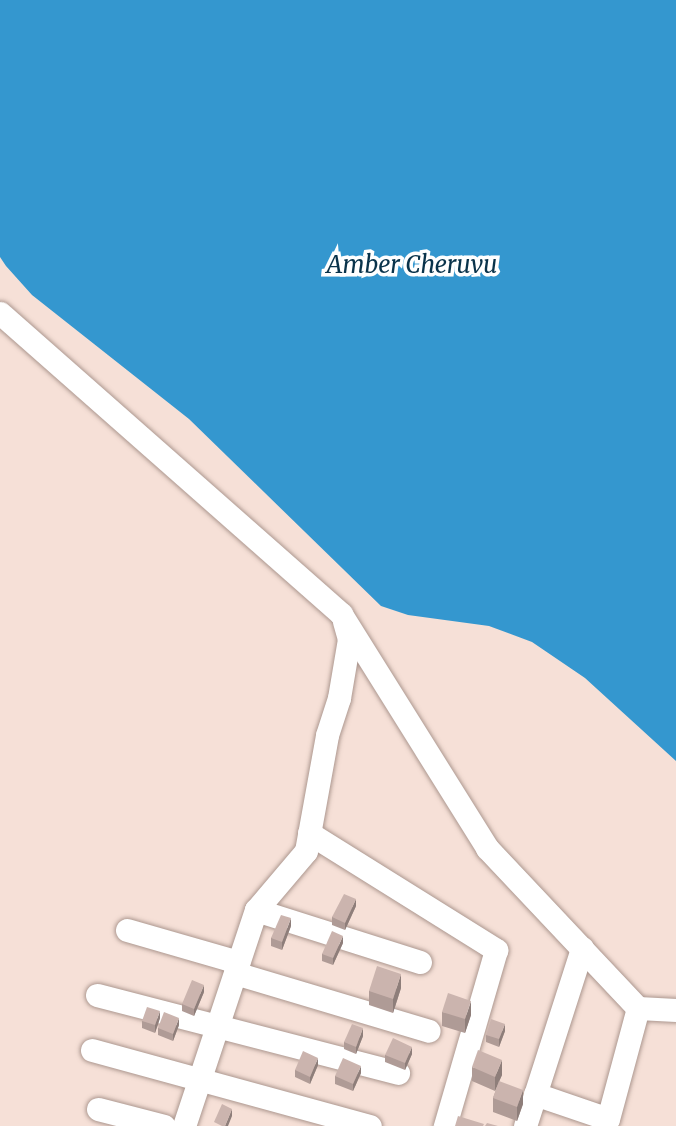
<!DOCTYPE html>
<html>
<head>
<meta charset="utf-8">
<style>
	body { margin:0 }
	#map { position:relative; width:676px; height:1126px; overflow:hidden; background:#f6e0d7; font-family:Merriweather,serif }
	div>[style] { position:absolute }
	.water>* { inset:0; background:#3497cf }
	.roads { filter:drop-shadow(0 0 2px #ac978f) drop-shadow(0 0 2px #ac978f) }
	.street>* { height:23px; margin:-11.5px; padding:0 11.5px; transform-origin:11.5px; border-radius:11.5px; background:#fff }
	.wall>* { inset:0; background:#af9b96 }
	.shaded-wall>* { inset:0; background:#8e7e7a }
	.building>* { inset:0; background:#cbb4ae }
	span { translate:-50% -50%; white-space:nowrap; text-align:center; line-height:1.15; -webkit-text-stroke:7px #fff; paint-order:stroke }
	.water-label { font-size:24px; color:#09334b; font-style:italic }
</style>
</head>
<body>
<div id="map">
	<div class="water">
		<div style="clip-path:polygon(0 0,676px 0,676px 761px,585px 678px,532px 642px,489px 626px,408px 615px,381px 606px,189px 419px,32px 295px,6px 266px,0 257px)"></div>
	</div>
	<div class="roads">
		<div class="street">
			<div style="left:0;top:313px;width:455px;rotate:41.4deg"></div>
			<div style="left:341px;top:614px;width:276px;rotate:58deg"></div>
			<div style="left:487px;top:848px;width:220px;rotate:46.7deg"></div>
			<div style="left:638px;top:1008px;width:38px;rotate:3deg"></div>
			<div style="left:309px;top:833px;width:221px;rotate:32deg"></div>
			<div style="left:496px;top:950px;width:183px;rotate:106.2deg"></div>
			<div style="left:256px;top:910px;width:172px;rotate:17.6deg"></div>
			<div style="left:127px;top:930px;width:116px;rotate:16.1deg"></div>
			<div style="left:235px;top:973px;width:202px;rotate:16.6deg"></div>
			<div style="left:97px;top:995px;width:311px;rotate:14.5deg"></div>
			<div style="left:92px;top:1050px;width:288px;rotate:15.3deg"></div>
			<div style="left:535px;top:1094px;width:77px;rotate:18.9deg"></div>
			<div style="left:608px;top:1119px;width:115px;rotate:-74.9deg"></div>
			<div style="left:98px;top:1109px;width:68px;rotate:14.4deg"></div>
			<div style="left:184px;top:1126px;width:228px;rotate:-71.6deg"></div>
			<div style="left:256px;top:910px;width:77px;rotate:-49.7deg"></div>
			<div style="left:306px;top:851px;width:118px;rotate:-79.7deg"></div>
			<div style="left:327px;top:735px;width:39px;rotate:-72deg"></div>
			<div style="left:339px;top:698px;width:60px;rotate:-80.4deg"></div>
			<div style="left:349px;top:639px;width:18px;rotate:-106deg"></div>
			<div style="left:525px;top:1126px;width:187px;rotate:-72.2deg"></div>
		</div>
	</div>
	<div class="wall">
		<div style="clip-path:polygon(356px 906px,345px 930px,332px 925px,332px 917px)"></div>
		<div style="clip-path:polygon(291px 926px,282px 950px,271px 946px,271px 938px)"></div>
		<div style="clip-path:polygon(343px 943px,333px 965px,322px 961px,322px 954px)"></div>
		<div style="clip-path:polygon(401px 988px,393px 1013px,369px 1005px,369px 991px)"></div>
		<div style="clip-path:polygon(204px 992px,194px 1016px,182px 1011px,182px 1004px)"></div>
		<div style="clip-path:polygon(442px 1012px,471px 1015px,465px 1033px,442px 1026px)"></div>
		<div style="clip-path:polygon(160px 1018px,155px 1033px,142px 1028px,142px 1021px)"></div>
		<div style="clip-path:polygon(179px 1025px,173px 1041px,158px 1035px,158px 1028px)"></div>
		<div style="clip-path:polygon(505px 1031px,499px 1047px,486px 1042px,486px 1035px)"></div>
		<div style="clip-path:polygon(363px 1036px,356px 1054px,344px 1049px,344px 1042px)"></div>
		<div style="clip-path:polygon(412px 1054px,405px 1070px,385px 1062px,385px 1055px)"></div>
		<div style="clip-path:polygon(318px 1065px,310px 1084px,295px 1077px,295px 1070px)"></div>
		<div style="clip-path:polygon(472px 1067px,502px 1075px,499px 1081px,523px 1104px,517px 1121px,493px 1112px,493px 1098px,499px 1082px,495px 1091px,472px 1081px)"></div>
		<div style="clip-path:polygon(361px 1073px,353px 1091px,335px 1084px,335px 1076px)"></div>
	</div>
	<div class="shaded-wall">
		<div style="clip-path:polygon(356px 899px,356px 906px,345px 930px,345px 923px)"></div>
		<div style="clip-path:polygon(291px 918px,291px 926px,282px 950px,282px 942px)"></div>
		<div style="clip-path:polygon(343px 936px,343px 943px,333px 965px,333px 958px)"></div>
		<div style="clip-path:polygon(401px 974px,401px 988px,393px 1013px,393px 999px)"></div>
		<div style="clip-path:polygon(204px 985px,204px 992px,194px 1016px,194px 1009px)"></div>
		<div style="clip-path:polygon(471px 1001px,471px 1015px,465px 1033px,465px 1019px)"></div>
		<div style="clip-path:polygon(160px 1011px,160px 1018px,155px 1033px,155px 1025px)"></div>
		<div style="clip-path:polygon(179px 1018px,179px 1025px,173px 1041px,173px 1034px)"></div>
		<div style="clip-path:polygon(505px 1024px,505px 1031px,499px 1047px,499px 1039px)"></div>
		<div style="clip-path:polygon(363px 1028px,363px 1036px,356px 1054px,356px 1047px)"></div>
		<div style="clip-path:polygon(412px 1047px,412px 1054px,405px 1070px,405px 1063px)"></div>
		<div style="clip-path:polygon(318px 1058px,318px 1065px,310px 1084px,310px 1077px)"></div>
		<div style="clip-path:polygon(502px 1060px,502px 1075px,495px 1091px,495px 1077px)"></div>
		<div style="clip-path:polygon(361px 1066px,361px 1073px,353px 1091px,353px 1084px)"></div>
		<div style="clip-path:polygon(523px 1090px,523px 1104px,517px 1121px,517px 1107px)"></div>
		<div style="clip-path:polygon(232px 1109px,232px 1116px,228px 1126px,225px 1126px)"></div>
	</div>
	<div class="building">
		<div style="clip-path:polygon(344px 894px,356px 899px,345px 923px,332px 917px)"></div>
		<div style="clip-path:polygon(281px 915px,291px 918px,282px 942px,271px 938px)"></div>
		<div style="clip-path:polygon(332px 931px,343px 936px,333px 958px,322px 954px)"></div>
		<div style="clip-path:polygon(377px 966px,401px 974px,393px 999px,369px 991px)"></div>
		<div style="clip-path:polygon(192px 980px,204px 985px,194px 1009px,182px 1004px)"></div>
		<div style="clip-path:polygon(448px 993px,471px 1001px,465px 1019px,442px 1012px)"></div>
		<div style="clip-path:polygon(147px 1007px,160px 1011px,155px 1025px,142px 1021px)"></div>
		<div style="clip-path:polygon(164px 1012px,179px 1018px,173px 1034px,158px 1028px)"></div>
		<div style="clip-path:polygon(491px 1019px,505px 1024px,499px 1039px,486px 1035px)"></div>
		<div style="clip-path:polygon(352px 1024px,363px 1028px,356px 1047px,344px 1042px)"></div>
		<div style="clip-path:polygon(393px 1038px,412px 1047px,405px 1063px,385px 1055px)"></div>
		<div style="clip-path:polygon(478px 1050px,502px 1060px,495px 1077px,472px 1067px)"></div>
		<div style="clip-path:polygon(303px 1051px,318px 1058px,310px 1077px,295px 1070px)"></div>
		<div style="clip-path:polygon(343px 1058px,361px 1066px,353px 1084px,335px 1076px)"></div>
		<div style="clip-path:polygon(499px 1081px,523px 1090px,517px 1107px,493px 1098px)"></div>
		<div style="clip-path:polygon(222px 1104px,232px 1109px,225px 1126px,222px 1126px,214px 1122px)"></div>
		<div style="clip-path:polygon(458px 1116px,484px 1124px,483px 1126px,455px 1126px)"></div>
		<div style="clip-path:polygon(487px 1123px,498px 1126px,485px 1126px)"></div>
	</div>
	<div class="water-label">
		<span style="left:412px;top:265px">Amber Cheruvu</span>
	</div>
</div>
</body>
</html>
